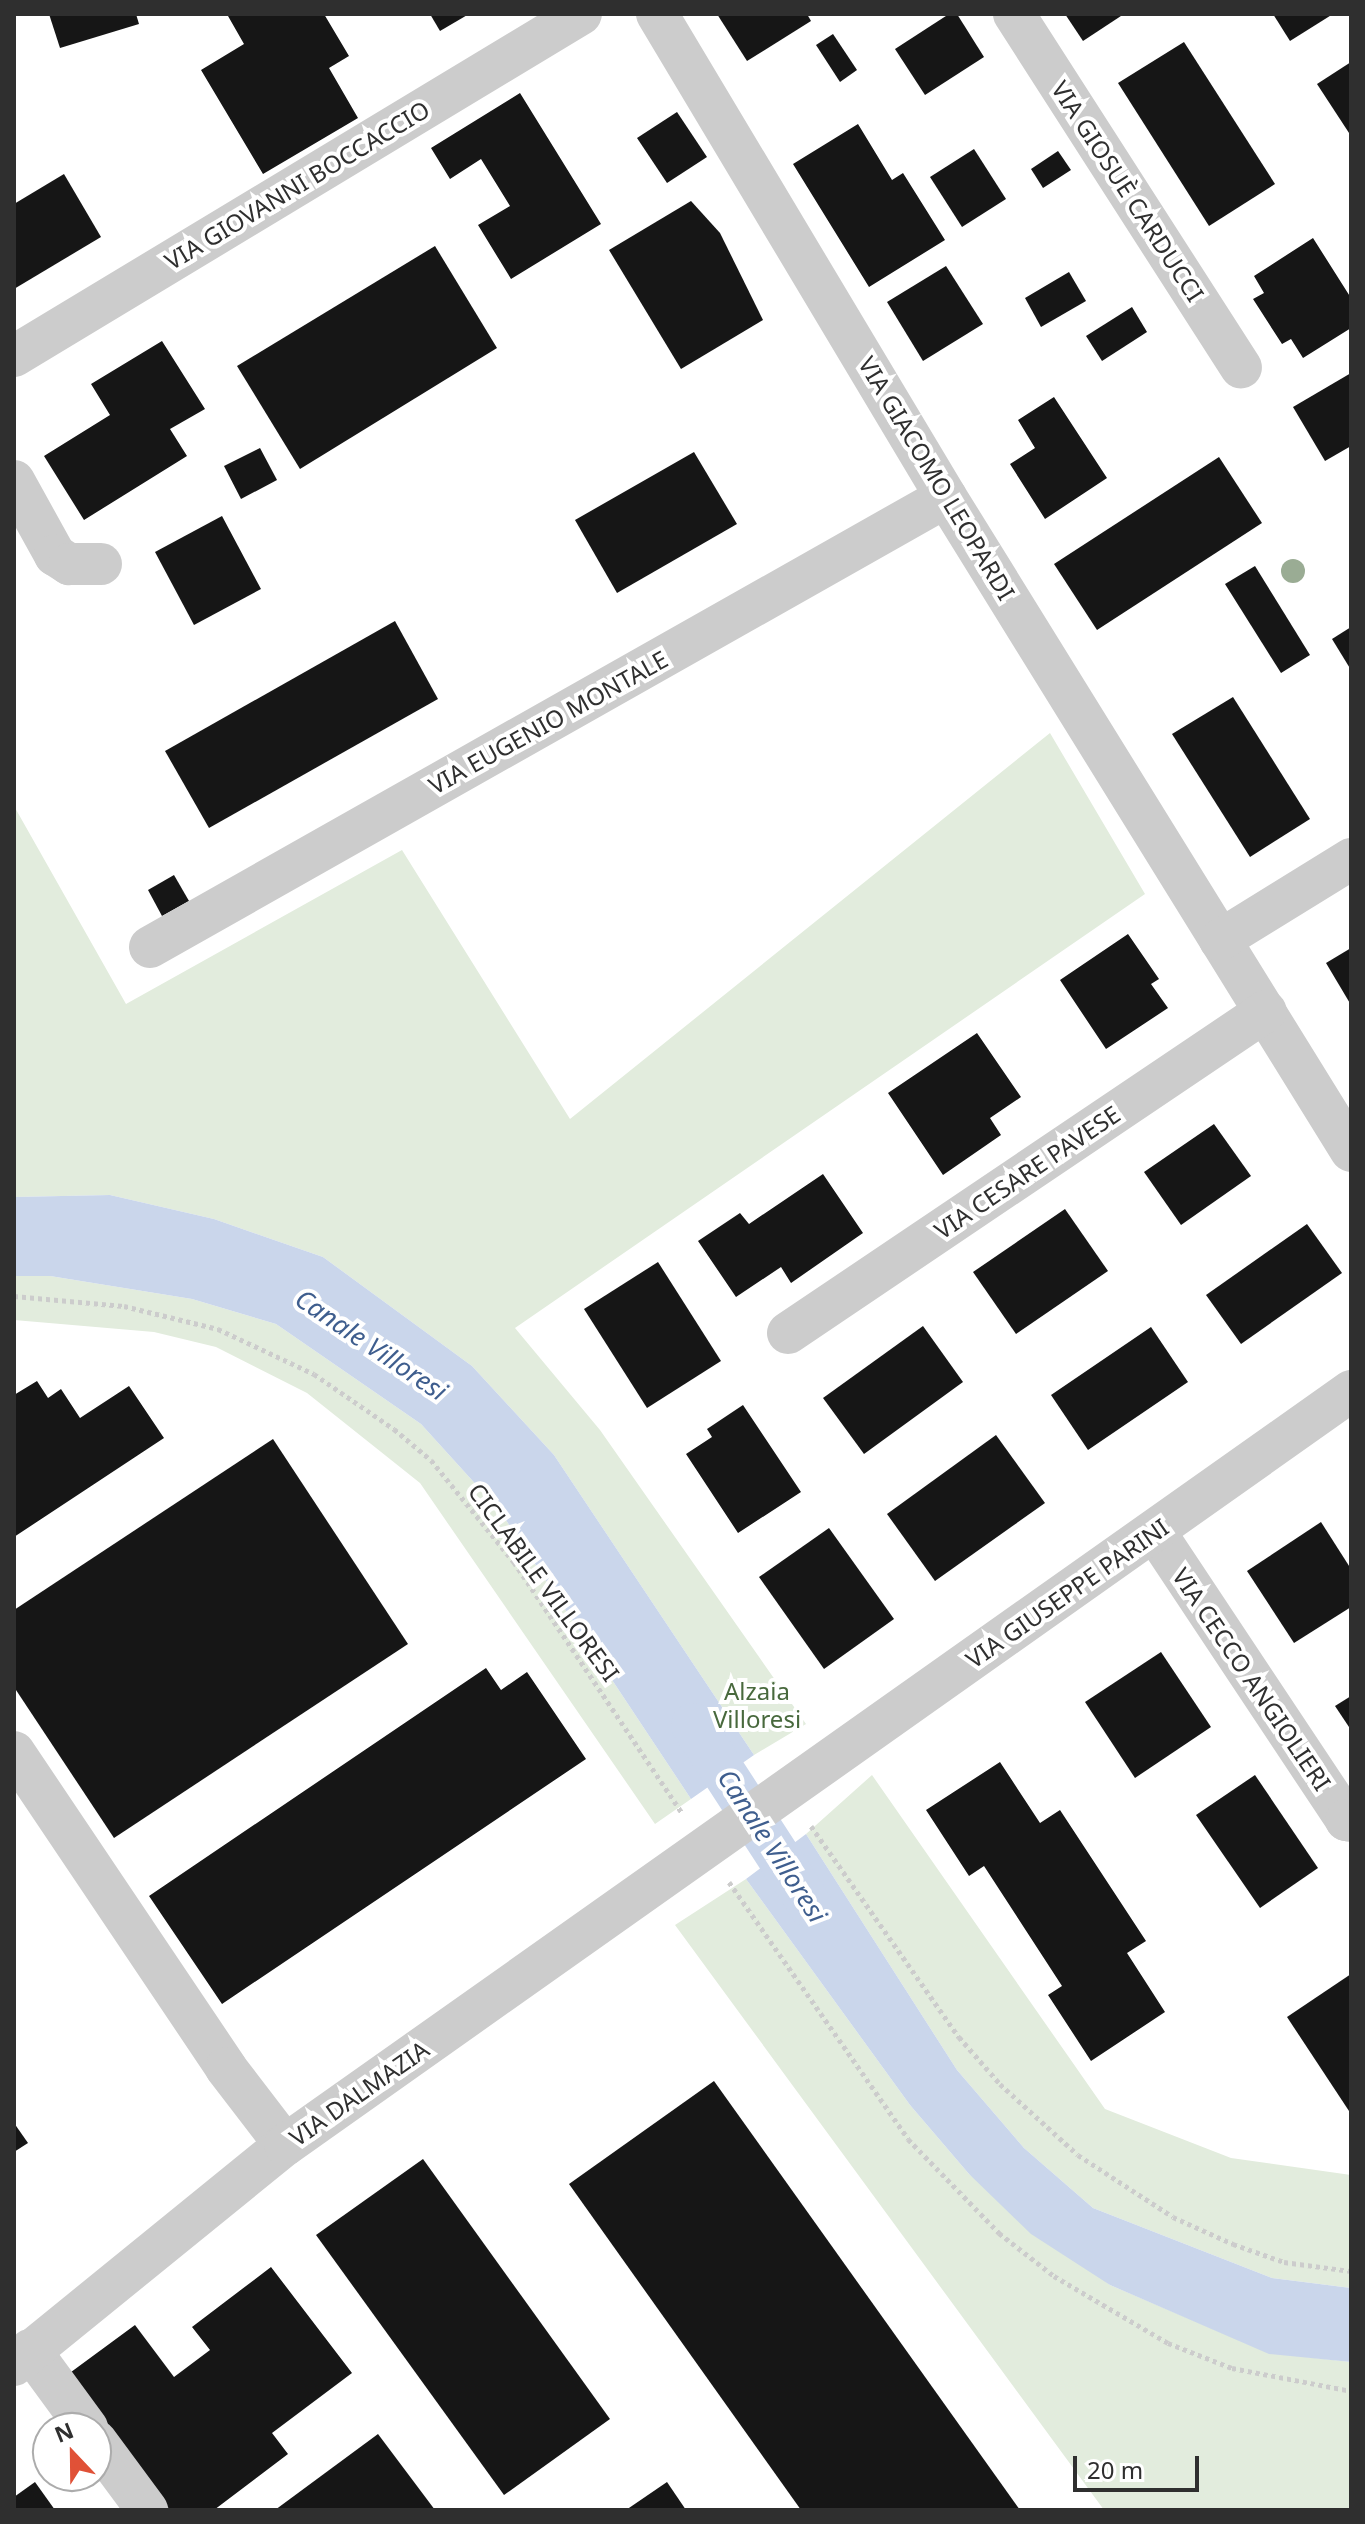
<!DOCTYPE html>
<html>
<head>
<meta charset="utf-8">
<style>
	body { margin:0 }
	#map { position:relative; width:1365px; height:2524px; overflow:hidden; background:#fff; font-family:"Noto Sans",sans-serif }
	div>[style] { position:absolute }
	.green>* { inset:0; background:#e2ecdd }
	.water>* { inset:0; background:#cad6eb }
	.canal>* { height:44px; margin:-22px; padding:0 22px; transform-origin:22px; border-radius:22px; background:#cad6eb }
	.building>* { inset:0; background:#161616 }
	.path>* { height:5px; margin-top:-2.5px; transform-origin:0; background:repeating-linear-gradient(90deg,#ccc 0 4px,transparent 0 8px) }
	.minor>* { height:42px; margin:-21px; padding:0 21px; transform-origin:21px; border-radius:21px; background:#ccc }
	.trees>* { width:24px; height:24px; margin:-12px; border-radius:50%; background:#9aac94 }
	span { translate:-50% -50%; white-space:nowrap; text-align:center; line-height:1.15; -webkit-text-stroke:8px #fff; paint-order:stroke }
	.street-label { font-size:24px; color:#2f2f2f }
	.park-label { font-size:24px; color:#48693d }
	.water-label { font-size:26px; color:#3f5e8e; font-style:italic }
	.frame { position:absolute; inset:0; border:16px solid #2f2f2f; pointer-events:none }
	.north { position:absolute; left:32px; top:2412px; width:80px; height:80px; box-sizing:border-box; background:#fff; border:2px solid #acacac; border-radius:50%; rotate:338deg; font-size:22px; font-weight:700; line-height:32px; text-align:center; color:#2f2f2f }
	.north::after { content:''; display:block; margin:auto; width:28px; height:36px; background:#e05137; clip-path:polygon(50% 0,100% 100%,50% 72%,0 100%) }
	.scale { position:absolute; left:1073px; top:2456px; width:126px; height:36px; box-sizing:border-box; border:4px solid #2f2f2f; border-top:0; padding-left:10px; font-size:24px; line-height:28px; white-space:nowrap; color:#2f2f2f; -webkit-text-stroke:6px #fff; paint-order:stroke }
</style>
</head>
<body>
<div id="map">
	<div class="green">
		<div style="clip-path:polygon(1050px 733px,1145px 894px,515px 1328px,600px 1430px,806px 1724px,754px 1755px,554px 1455px,472px 1366px,323px 1257px,214px 1219px,110px 1195px,14px 1197px,14px 806px,126px 1004px,402px 850px,570px 1119px)"></div>
		<div style="clip-path:polygon(14px 1276px,50px 1276px,192px 1299px,276px 1324px,421px 1424px,500px 1511px,691px 1799px,655px 1824px,420px 1483px,307px 1393px,216px 1347px,154px 1332px,14px 1320px)"></div>
		<div style="clip-path:polygon(872px 1775px,1105px 2109px,1231px 2158px,1351px 2175px,1351px 2288px,1272px 2278px,1093px 2208px,1024px 2148px,957px 2070px,806px 1834px)"></div>
		<div style="clip-path:polygon(746px 1879px,910px 2105px,969px 2174px,1110px 2285px,1269px 2353px,1351px 2362px,1351px 2510px,1104px 2510px,675px 1925px)"></div>
	</div>
	<div class="water">
		<div style="clip-path:polygon(110px 1195px,214px 1219px,323px 1257px,472px 1366px,554px 1455px,754px 1755px,691px 1799px,500px 1511px,421px 1424px,276px 1324px,192px 1299px,50px 1276px,14px 1276px,14px 1197px)"></div>
		<div style="clip-path:polygon(806px 1834px,957px 2070px,1024px 2148px,1093px 2208px,1272px 2278px,1351px 2288px,1351px 2362px,1269px 2354px,1110px 2285px,1031px 2234px,969px 2174px,910px 2105px,746px 1879px)"></div>
	</div>
	<div class="canal">
		<div style="left:693px;top:1725px;width:215px;rotate:57deg"></div>
	</div>
	<div class="building">
		<div style="clip-path:polygon(49px 14px,136px 14px,139px 24px,60px 48px)"></div>
		<div style="clip-path:polygon(232px 14px,324px 14px,349px 56px,329px 68px,358px 118px,263px 174px,201px 70px,244px 44px,228px 16px)"></div>
		<div style="clip-path:polygon(430px 14px,469px 14px,440px 31px)"></div>
		<div style="clip-path:polygon(717px 14px,807px 14px,811px 21px,747px 61px)"></div>
		<div style="clip-path:polygon(949px 14px,957px 14px,984px 57px,925px 95px,895px 49px)"></div>
		<div style="clip-path:polygon(1065px 14px,1124px 14px,1083px 41px)"></div>
		<div style="clip-path:polygon(1273px 14px,1333px 14px,1290px 41px)"></div>
		<div style="clip-path:polygon(833px 34px,857px 70px,840px 82px,816px 45px)"></div>
		<div style="clip-path:polygon(1184px 42px,1275px 184px,1209px 226px,1118px 83px)"></div>
		<div style="clip-path:polygon(1351px 62px,1351px 136px,1317px 84px)"></div>
		<div style="clip-path:polygon(520px 93px,601px 224px,511px 279px,478px 225px,510px 206px,481px 159px,450px 179px,431px 148px)"></div>
		<div style="clip-path:polygon(677px 112px,707px 157px,667px 183px,637px 138px)"></div>
		<div style="clip-path:polygon(858px 124px,892px 180px,903px 173px,945px 240px,869px 287px,793px 164px)"></div>
		<div style="clip-path:polygon(974px 149px,1006px 199px,962px 227px,930px 177px)"></div>
		<div style="clip-path:polygon(1058px 151px,1071px 170px,1043px 188px,1031px 169px)"></div>
		<div style="clip-path:polygon(64px 174px,101px 237px,14px 289px,14px 204px)"></div>
		<div style="clip-path:polygon(691px 201px,720px 233px,763px 320px,681px 369px,609px 250px)"></div>
		<div style="clip-path:polygon(1313px 238px,1351px 298px,1351px 328px,1303px 358px,1291px 339px,1282px 344px,1253px 299px,1264px 293px,1254px 276px)"></div>
		<div style="clip-path:polygon(435px 246px,497px 348px,300px 469px,237px 366px)"></div>
		<div style="clip-path:polygon(946px 266px,983px 324px,923px 361px,887px 302px)"></div>
		<div style="clip-path:polygon(1069px 272px,1086px 301px,1041px 327px,1025px 298px)"></div>
		<div style="clip-path:polygon(1132px 307px,1147px 332px,1102px 361px,1086px 336px)"></div>
		<div style="clip-path:polygon(162px 341px,205px 409px,170px 429px,187px 456px,84px 520px,44px 456px,110px 415px,91px 384px)"></div>
		<div style="clip-path:polygon(1351px 373px,1351px 446px,1325px 461px,1293px 407px)"></div>
		<div style="clip-path:polygon(1054px 397px,1107px 478px,1045px 519px,1010px 464px,1035px 448px,1018px 420px)"></div>
		<div style="clip-path:polygon(260px 448px,277px 480px,241px 499px,224px 466px)"></div>
		<div style="clip-path:polygon(694px 452px,737px 524px,617px 593px,575px 520px)"></div>
		<div style="clip-path:polygon(1219px 457px,1262px 523px,1097px 630px,1054px 564px)"></div>
		<div style="clip-path:polygon(222px 516px,261px 589px,194px 625px,155px 552px)"></div>
		<div style="clip-path:polygon(1255px 566px,1310px 655px,1281px 673px,1225px 584px)"></div>
		<div style="clip-path:polygon(395px 621px,438px 699px,209px 828px,165px 751px)"></div>
		<div style="clip-path:polygon(1351px 627px,1351px 670px,1332px 639px)"></div>
		<div style="clip-path:polygon(1233px 697px,1310px 819px,1250px 857px,1172px 734px)"></div>
		<div style="clip-path:polygon(174px 875px,189px 901px,162px 916px,148px 890px)"></div>
		<div style="clip-path:polygon(1128px 934px,1159px 979px,1151px 984px,1168px 1008px,1106px 1049px,1060px 980px)"></div>
		<div style="clip-path:polygon(1351px 948px,1351px 1005px,1326px 963px)"></div>
		<div style="clip-path:polygon(977px 1033px,1021px 1097px,990px 1118px,1001px 1135px,943px 1175px,888px 1093px)"></div>
		<div style="clip-path:polygon(1214px 1124px,1251px 1176px,1181px 1225px,1144px 1172px)"></div>
		<div style="clip-path:polygon(823px 1174px,863px 1233px,791px 1283px,781px 1267px,736px 1297px,698px 1241px,740px 1213px,749px 1224px)"></div>
		<div style="clip-path:polygon(1065px 1209px,1108px 1271px,1016px 1334px,973px 1272px)"></div>
		<div style="clip-path:polygon(1307px 1224px,1342px 1273px,1241px 1344px,1206px 1295px)"></div>
		<div style="clip-path:polygon(658px 1262px,721px 1361px,647px 1408px,584px 1309px)"></div>
		<div style="clip-path:polygon(923px 1326px,963px 1382px,864px 1454px,823px 1398px)"></div>
		<div style="clip-path:polygon(1151px 1327px,1188px 1382px,1088px 1450px,1051px 1395px)"></div>
		<div style="clip-path:polygon(37px 1381px,48px 1398px,61px 1389px,80px 1418px,129px 1386px,164px 1438px,14px 1537px,14px 1395px)"></div>
		<div style="clip-path:polygon(743px 1405px,801px 1492px,738px 1533px,686px 1454px,712px 1437px,707px 1429px)"></div>
		<div style="clip-path:polygon(996px 1435px,1045px 1503px,935px 1581px,887px 1514px)"></div>
		<div style="clip-path:polygon(273px 1439px,408px 1644px,114px 1838px,14px 1687px,14px 1610px)"></div>
		<div style="clip-path:polygon(1321px 1522px,1351px 1569px,1351px 1607px,1294px 1643px,1247px 1571px)"></div>
		<div style="clip-path:polygon(829px 1528px,894px 1619px,824px 1669px,759px 1577px)"></div>
		<div style="clip-path:polygon(1161px 1652px,1211px 1727px,1135px 1778px,1085px 1702px)"></div>
		<div style="clip-path:polygon(486px 1668px,501px 1690px,527px 1672px,586px 1759px,222px 2004px,149px 1896px)"></div>
		<div style="clip-path:polygon(1351px 1696px,1351px 1730px,1335px 1706px)"></div>
		<div style="clip-path:polygon(1000px 1762px,1040px 1823px,1060px 1810px,1146px 1941px,1127px 1953px,1165px 2012px,1091px 2061px,1048px 1995px,1062px 1986px,984px 1866px,969px 1876px,926px 1810px)"></div>
		<div style="clip-path:polygon(1255px 1775px,1318px 1868px,1260px 1908px,1196px 1815px)"></div>
		<div style="clip-path:polygon(1351px 1974px,1351px 2114px,1287px 2017px)"></div>
		<div style="clip-path:polygon(714px 2081px,1020px 2510px,801px 2510px,569px 2184px)"></div>
		<div style="clip-path:polygon(14px 2123px,28px 2143px,14px 2152px)"></div>
		<div style="clip-path:polygon(423px 2159px,610px 2419px,504px 2495px,316px 2235px)"></div>
		<div style="clip-path:polygon(271px 2267px,352px 2373px,272px 2433px,288px 2454px,214px 2510px,170px 2510px,67px 2375px,135px 2325px,174px 2377px,210px 2350px,192px 2327px)"></div>
		<div style="clip-path:polygon(378px 2434px,435px 2510px,275px 2510px)"></div>
		<div style="clip-path:polygon(35px 2482px,55px 2510px,14px 2510px,14px 2497px)"></div>
		<div style="clip-path:polygon(667px 2482px,686px 2510px,626px 2510px)"></div>
	</div>
	<div class="path">
		<div style="left:14px;top:1296px;width:110px;rotate:5.2deg"></div>
		<div style="left:124px;top:1306px;width:97px;rotate:13.7deg"></div>
		<div style="left:218px;top:1329px;width:106px;rotate:25.1deg"></div>
		<div style="left:314px;top:1374px;width:97px;rotate:34.5deg"></div>
		<div style="left:394px;top:1429px;width:48px;rotate:40deg"></div>
		<div style="left:431px;top:1460px;width:132px;rotate:50.9deg"></div>
		<div style="left:514px;top:1562px;width:302px;rotate:56.2deg"></div>
		<div style="left:811px;top:1826px;width:258px;rotate:55deg"></div>
		<div style="left:959px;top:2037px;width:62px;rotate:48.9deg"></div>
		<div style="left:1000px;top:2084px;width:105px;rotate:42.3deg"></div>
		<div style="left:1078px;top:2155px;width:113px;rotate:33.1deg"></div>
		<div style="left:1173px;top:2217px;width:66px;rotate:24.2deg"></div>
		<div style="left:1233px;top:2244px;width:54px;rotate:19.4deg"></div>
		<div style="left:1284px;top:2262px;width:68px;rotate:7.7deg"></div>
		<div style="left:729px;top:1882px;width:313px;rotate:55.1deg"></div>
		<div style="left:908px;top:2139px;width:131px;rotate:45.9deg"></div>
		<div style="left:999px;top:2233px;width:70px;rotate:38deg"></div>
		<div style="left:1054px;top:2276px;width:132px;rotate:30.4deg"></div>
		<div style="left:1168px;top:2343px;width:69px;rotate:21.3deg"></div>
		<div style="left:1232px;top:2368px;width:121px;rotate:10.9deg"></div>
	</div>
	<div class="minor">
		<div style="left:657px;top:14px;width:563px;rotate:59.11deg"></div>
		<div style="left:946px;top:497px;width:769px;rotate:58.23deg"></div>
		<div style="left:1014px;top:14px;width:420px;rotate:57.3deg"></div>
		<div style="left:14px;top:356px;width:662px;rotate:-31.1deg"></div>
		<div style="left:14px;top:481px;width:85px;rotate:61deg"></div>
		<div style="left:55px;top:555px;width:17px;rotate:33deg"></div>
		<div style="left:69px;top:564px;width:32px"></div>
		<div style="left:1220px;top:940px;width:154px;rotate:-31.7deg"></div>
		<div style="left:150px;top:947px;width:914px;rotate:-29.48deg"></div>
		<div style="left:788px;top:1333px;width:576px;rotate:-33.97deg"></div>
		<div style="left:1155px;top:1532px;width:346px;rotate:56.4deg"></div>
		<div style="left:1346px;top:1820px;width:5px;rotate:11deg"></div>
		<div style="left:14px;top:1752px;width:381px;rotate:56.1deg"></div>
		<div style="left:226px;top:2068px;width:97px;rotate:52.5deg"></div>
		<div style="left:30px;top:2350px;width:97px;rotate:53.8deg"></div>
		<div style="left:14px;top:2365px;width:349px;rotate:-39.1deg"></div>
		<div style="left:285px;top:2145px;width:1306px;rotate:-35.27deg"></div>
		<div style="left:96px;top:2441px;width:86px;rotate:53.5deg"></div>
	</div>
	<div class="trees">
		<div style="left:1293px;top:571px"></div>
	</div>
	<div class="street-label">
		<span style="left:297px;top:185px;rotate:-31deg">VIA GIOVANNI BOCCACCIO</span>
		<span style="left:1128px;top:191px;rotate:57deg">VIA GIOSUÈ CARDUCCI</span>
		<span style="left:937px;top:478px;rotate:59deg">VIA GIACOMO LEOPARDI</span>
		<span style="left:548px;top:722px;rotate:-29deg">VIA EUGENIO MONTALE</span>
		<span style="left:1027px;top:1172px;rotate:-34deg">VIA CESARE PAVESE</span>
		<span style="left:544px;top:1582px;rotate:54deg">CICLABILE VILLORESI</span>
		<span style="left:1067px;top:1593px;rotate:-35deg">VIA GIUSEPPE PARINI</span>
		<span style="left:1252px;top:1679px;rotate:56deg">VIA CECCO ANGIOLIERI</span>
		<span style="left:359px;top:2093px;rotate:-35deg">VIA DALMAZIA</span>
	</div>
	<div class="park-label">
		<span style="left:757px;top:1705px">Alzaia<br>Villoresi</span>
	</div>
	<div class="water-label">
		<span style="left:371px;top:1345px;rotate:34deg">Canale Villoresi</span>
		<span style="left:772px;top:1846px;rotate:57deg">Canale Villoresi</span>
	</div>
	<div class="frame"></div>
	<div class="north">N</div>
	<div class="scale">20 m</div>
</div>
</body>
</html>
